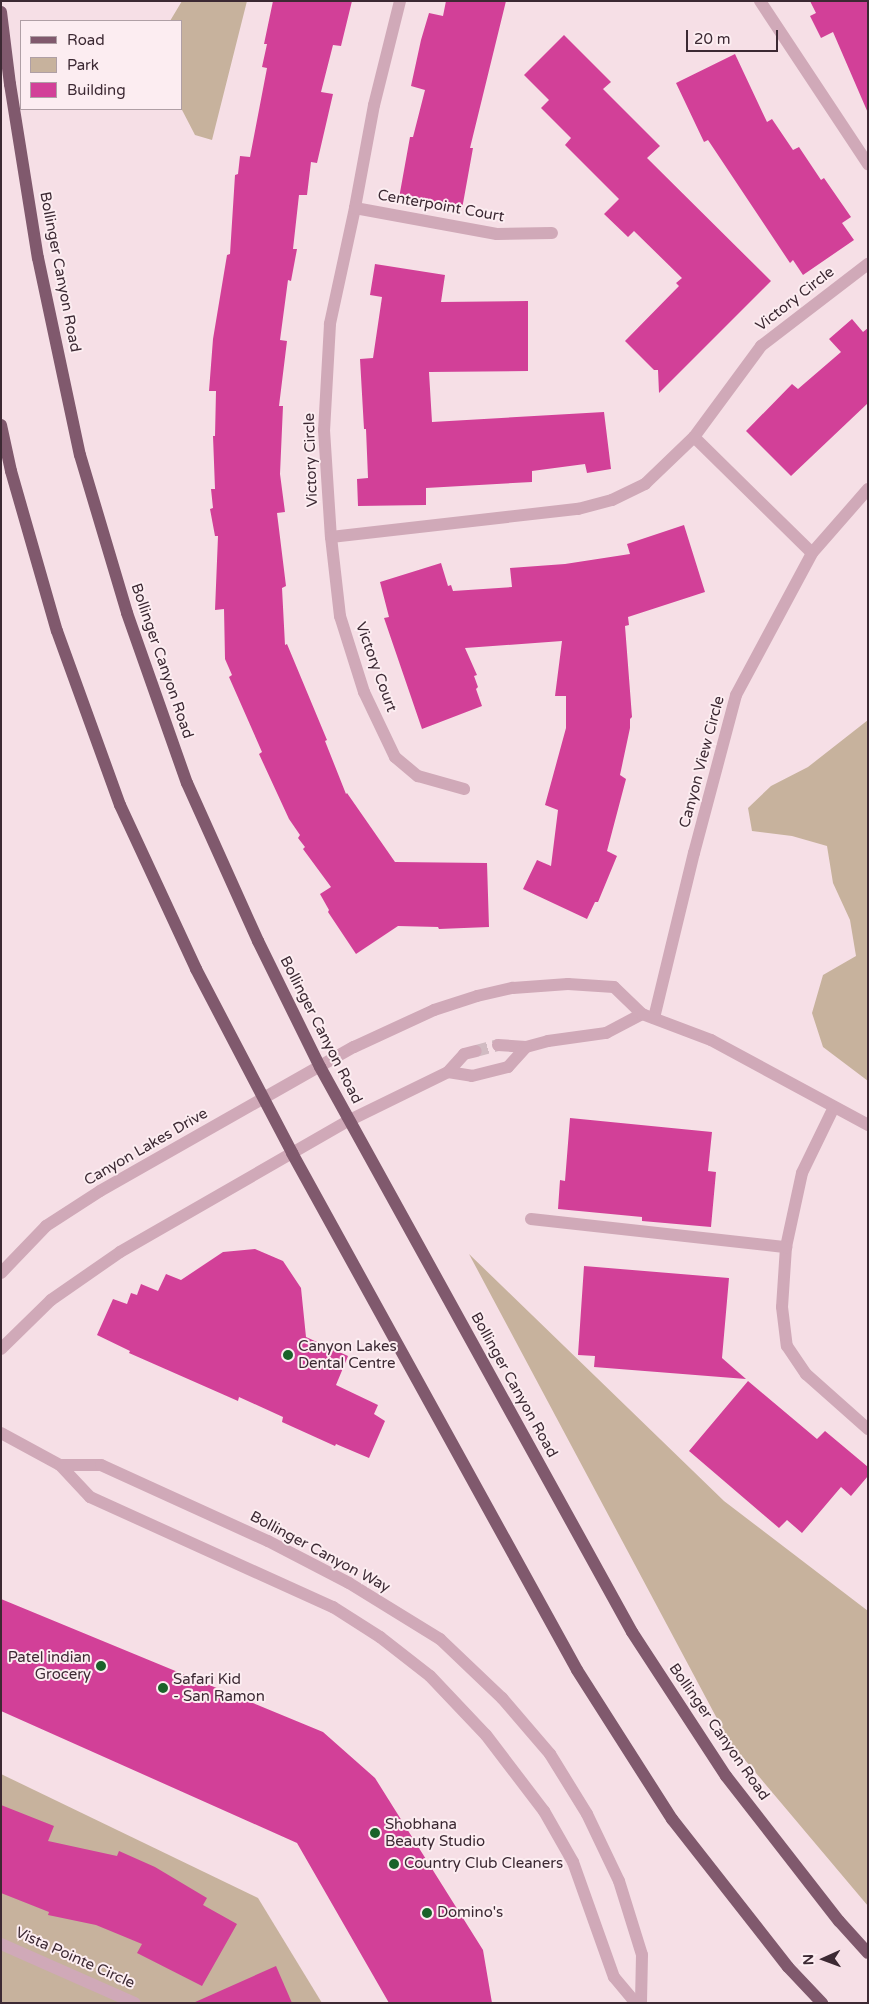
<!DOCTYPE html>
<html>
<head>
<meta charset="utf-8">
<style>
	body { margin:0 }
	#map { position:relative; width:869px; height:2004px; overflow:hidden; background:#f6dfe6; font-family:"Varela Round",sans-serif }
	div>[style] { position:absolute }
	.green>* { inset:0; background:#c7b29d }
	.building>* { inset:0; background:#d24098 }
	.minor-tunnel>* { height:12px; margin-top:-6px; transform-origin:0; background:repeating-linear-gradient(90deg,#d1bbc2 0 12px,transparent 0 18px) }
	.minor>* { height:12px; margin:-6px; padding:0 6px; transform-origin:6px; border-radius:6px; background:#d0a9b8 }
	.major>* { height:12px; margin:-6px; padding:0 6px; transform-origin:6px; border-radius:6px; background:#80596d }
	.dots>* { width:14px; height:14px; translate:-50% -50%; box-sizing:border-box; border:2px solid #fcedf1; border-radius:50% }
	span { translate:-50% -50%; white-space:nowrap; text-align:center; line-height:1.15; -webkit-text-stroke:4px #fcedf1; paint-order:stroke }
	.street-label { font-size:15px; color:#3c2933 }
	.poi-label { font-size:15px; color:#3c2933 }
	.left { translate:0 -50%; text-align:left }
	.right { translate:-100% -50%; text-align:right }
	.frame { position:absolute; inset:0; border:2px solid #3c2933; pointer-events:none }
	.legend { position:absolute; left:20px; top:20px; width:162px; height:90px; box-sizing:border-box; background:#fcedf1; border:1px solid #af9fa5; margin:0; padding:6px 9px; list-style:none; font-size:15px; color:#3c2933 }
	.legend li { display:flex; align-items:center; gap:10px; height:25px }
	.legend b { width:25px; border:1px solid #af9fa5 }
	.north { position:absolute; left:799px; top:1934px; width:50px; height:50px; -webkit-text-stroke:4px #fcedf1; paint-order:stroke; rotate:268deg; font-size:14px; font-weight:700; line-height:20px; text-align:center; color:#3c2933 }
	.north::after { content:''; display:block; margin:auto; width:18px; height:22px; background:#3c2933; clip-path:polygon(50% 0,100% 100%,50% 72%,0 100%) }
	.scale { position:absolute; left:686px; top:30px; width:92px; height:22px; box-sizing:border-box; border:2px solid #3c2933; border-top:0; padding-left:6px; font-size:15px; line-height:18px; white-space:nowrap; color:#3c2933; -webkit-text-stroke:4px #fcedf1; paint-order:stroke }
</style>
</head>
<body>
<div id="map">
	<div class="green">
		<div style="clip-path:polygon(182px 1px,247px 1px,212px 140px,195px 135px,181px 108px,181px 21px,170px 21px)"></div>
		<div style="clip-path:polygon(868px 720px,868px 1081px,823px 1047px,812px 1013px,823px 975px,856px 956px,850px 920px,833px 883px,827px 846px,792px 836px,752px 831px,748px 808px,771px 786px,808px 767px)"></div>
		<div style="clip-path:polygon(469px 1254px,724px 1501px,868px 1611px,868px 1906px,729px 1741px)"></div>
		<div style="clip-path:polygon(1px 1774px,258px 1898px,322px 2003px,1px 2003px)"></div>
	</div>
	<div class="building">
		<div style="clip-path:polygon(273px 1px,352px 1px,341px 46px,333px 45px,321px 92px,333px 94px,317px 163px,311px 162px,307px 195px,299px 195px,293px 249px,297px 249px,291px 281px,288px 280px,280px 340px,287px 341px,279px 406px,283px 406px,280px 474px,285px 512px,277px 513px,286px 586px,282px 588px,285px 645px,287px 644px,327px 740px,325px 741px,346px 794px,347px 793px,395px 862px,487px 863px,489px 927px,439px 929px,438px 927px,398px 926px,356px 954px,328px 912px,329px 910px,320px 894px,331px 887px,303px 849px,305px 847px,298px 838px,300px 835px,289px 819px,259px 754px,262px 752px,229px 677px,232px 675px,225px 659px,224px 609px,215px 610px,218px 536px,215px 536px,210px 509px,213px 508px,211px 489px,215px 489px,213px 436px,215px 436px,216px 391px,209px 391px,213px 339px,227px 255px,230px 254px,235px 175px,238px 174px,240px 156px,250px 157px,267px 68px,262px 67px,267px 44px,264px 44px)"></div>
		<div style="clip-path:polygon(446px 1px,506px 1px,470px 148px,473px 148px,462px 209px,399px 198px,410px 137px,413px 137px,425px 90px,411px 86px,421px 40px,429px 13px,443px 16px)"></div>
		<div style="clip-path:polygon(810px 1px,868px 1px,868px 113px,833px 32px,821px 38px,810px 16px,816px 13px)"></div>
		<div style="clip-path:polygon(564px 35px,611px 82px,603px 89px,660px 146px,647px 158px,771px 281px,659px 393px,658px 370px,654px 370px,625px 341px,679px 286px,676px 283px,682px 278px,634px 231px,628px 237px,604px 214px,619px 199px,565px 145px,571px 138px,541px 108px,549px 100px,524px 75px)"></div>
		<div style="clip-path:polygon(735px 54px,767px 122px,772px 119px,793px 150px,799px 147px,821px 180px,824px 178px,851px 217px,842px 223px,854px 240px,803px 275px,793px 260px,790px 263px,708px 140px,704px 142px,676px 83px)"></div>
		<div style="clip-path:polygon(375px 264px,445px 275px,441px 302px,528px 301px,528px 371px,429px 372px,432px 422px,604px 412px,611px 469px,587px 473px,585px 464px,532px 471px,532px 482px,426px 488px,426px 505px,358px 506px,357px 479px,368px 478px,366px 429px,364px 429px,360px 359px,373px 358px,382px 297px,370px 295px)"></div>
		<div style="clip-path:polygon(852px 319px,863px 332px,868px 328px,868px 403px,791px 476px,746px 431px,792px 384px,798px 389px,841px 352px,829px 339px)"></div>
		<div style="clip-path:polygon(684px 525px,705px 592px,628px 617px,629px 625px,625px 626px,632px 717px,630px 719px,630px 728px,620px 775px,626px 779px,607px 851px,617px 856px,598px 902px,595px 902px,587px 919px,523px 889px,537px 860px,551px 866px,558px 810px,545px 805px,566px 728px,566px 696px,555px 696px,562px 641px,465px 648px,477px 675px,474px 676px,478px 687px,476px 689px,482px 706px,422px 729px,384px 618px,389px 617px,380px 582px,441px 563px,448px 586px,451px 585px,453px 591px,512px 587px,510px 568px,565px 564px,630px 554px,627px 544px)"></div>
		<div style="clip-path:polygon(570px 1118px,712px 1132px,708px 1171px,716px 1172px,711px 1227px,642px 1221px,642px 1217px,558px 1209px,560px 1180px,565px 1181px)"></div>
		<div style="clip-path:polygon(255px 1249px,283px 1261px,301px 1288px,306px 1337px,348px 1356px,336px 1385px,378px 1405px,374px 1414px,385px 1421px,369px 1458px,336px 1444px,335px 1446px,282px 1422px,283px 1417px,239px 1397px,238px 1401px,129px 1353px,130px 1351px,97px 1335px,113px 1299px,127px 1304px,131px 1293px,137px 1295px,141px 1284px,158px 1291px,166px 1274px,181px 1280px,223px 1252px)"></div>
		<div style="clip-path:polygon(584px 1266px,729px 1278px,722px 1358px,746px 1379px,594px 1367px,595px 1356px,578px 1355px)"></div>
		<div style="clip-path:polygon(748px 1381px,817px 1439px,825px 1431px,868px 1467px,868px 1476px,851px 1496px,841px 1487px,802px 1533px,787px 1520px,779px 1528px,689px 1451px)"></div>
		<div style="clip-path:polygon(1px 1599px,323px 1732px,375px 1778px,483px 1950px,492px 2003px,389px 2003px,297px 1843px,1px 1711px)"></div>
		<div style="clip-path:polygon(1px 1805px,54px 1826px,48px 1841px,117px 1856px,119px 1851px,155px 1867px,207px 1898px,203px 1905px,237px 1924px,202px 1986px,137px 1953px,142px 1944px,96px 1925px,48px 1915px,49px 1912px,1px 1893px)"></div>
		<div style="clip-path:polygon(276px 1966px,292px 2003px,193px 2003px)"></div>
	</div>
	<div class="minor-tunnel">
		<div style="left:476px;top:1051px;width:23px;rotate:-15deg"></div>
	</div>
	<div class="minor">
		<div style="left:400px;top:1px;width:107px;rotate:104deg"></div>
		<div style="left:374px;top:105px;width:105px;rotate:100.5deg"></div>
		<div style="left:355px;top:208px;width:119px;rotate:102.2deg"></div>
		<div style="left:330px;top:324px;width:106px;rotate:93.2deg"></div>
		<div style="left:324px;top:430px;width:107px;rotate:86.3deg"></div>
		<div style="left:331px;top:537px;width:80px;rotate:83.5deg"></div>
		<div style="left:340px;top:616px;width:80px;rotate:72.5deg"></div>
		<div style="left:364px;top:692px;width:72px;rotate:64.5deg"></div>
		<div style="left:395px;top:757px;width:30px;rotate:40deg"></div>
		<div style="left:418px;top:776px;width:48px;rotate:15.8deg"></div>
		<div style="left:760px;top:1px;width:196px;rotate:56.5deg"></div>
		<div style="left:355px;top:208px;width:144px;rotate:10.4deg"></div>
		<div style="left:497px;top:234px;width:55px;rotate:-1deg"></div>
		<div style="left:694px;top:437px;width:165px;rotate:44.5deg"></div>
		<div style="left:331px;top:537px;width:249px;rotate:-6.5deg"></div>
		<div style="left:578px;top:509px;width:35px;rotate:-15deg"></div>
		<div style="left:612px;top:500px;width:37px;rotate:-26deg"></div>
		<div style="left:645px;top:484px;width:68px;rotate:-43.8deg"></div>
		<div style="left:694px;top:437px;width:113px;rotate:-53.6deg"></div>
		<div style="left:761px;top:346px;width:135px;rotate:-37.5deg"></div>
		<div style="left:654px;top:1018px;width:170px;rotate:-76.4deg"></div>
		<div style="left:694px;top:853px;width:163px;rotate:-75.1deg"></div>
		<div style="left:736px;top:695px;width:161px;rotate:-61.8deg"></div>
		<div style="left:812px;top:553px;width:85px;rotate:-48.8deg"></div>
		<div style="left:498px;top:1045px;width:28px;rotate:4deg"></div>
		<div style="left:526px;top:1047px;width:23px;rotate:-15deg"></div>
		<div style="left:548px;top:1041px;width:59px;rotate:-7.9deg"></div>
		<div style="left:606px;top:1033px;width:41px;rotate:-27.8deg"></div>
		<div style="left:448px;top:1072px;width:24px;rotate:9deg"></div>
		<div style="left:472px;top:1076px;width:37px;rotate:-14deg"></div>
		<div style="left:508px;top:1067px;width:27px;rotate:-48deg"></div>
		<div style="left:834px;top:1107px;width:73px;rotate:115.9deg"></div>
		<div style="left:802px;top:1173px;width:76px;rotate:102.2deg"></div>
		<div style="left:786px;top:1247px;width:60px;rotate:93.8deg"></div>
		<div style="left:782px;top:1307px;width:39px;rotate:83deg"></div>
		<div style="left:787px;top:1346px;width:34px;rotate:56deg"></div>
		<div style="left:806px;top:1374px;width:83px;rotate:41.6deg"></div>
		<div style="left:531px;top:1219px;width:257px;rotate:6.3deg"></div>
		<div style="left:1px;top:1273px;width:65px;rotate:-46.2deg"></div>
		<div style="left:46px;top:1226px;width:64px;rotate:-32.9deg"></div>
		<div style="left:100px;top:1191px;width:292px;rotate:-29.6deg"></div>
		<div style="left:354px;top:1047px;width:88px;rotate:-24.8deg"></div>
		<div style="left:434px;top:1010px;width:45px;rotate:-18deg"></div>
		<div style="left:477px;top:996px;width:37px;rotate:-13deg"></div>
		<div style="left:513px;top:988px;width:55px;rotate:-4.2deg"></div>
		<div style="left:568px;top:984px;width:46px;rotate:3.7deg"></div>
		<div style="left:614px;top:987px;width:39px;rotate:44deg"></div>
		<div style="left:642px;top:1014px;width:74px;rotate:20.6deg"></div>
		<div style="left:711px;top:1040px;width:179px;rotate:28.4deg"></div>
		<div style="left:1px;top:1349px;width:70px;rotate:-44.4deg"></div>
		<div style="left:51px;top:1300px;width:84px;rotate:-34.8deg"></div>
		<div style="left:120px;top:1252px;width:265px;rotate:-29.9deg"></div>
		<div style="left:350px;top:1120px;width:109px;rotate:-26.1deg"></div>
		<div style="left:448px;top:1072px;width:24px;rotate:-48deg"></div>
		<div style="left:464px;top:1054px;width:12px;rotate:-14deg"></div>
		<div style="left:1px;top:1433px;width:67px;rotate:28.5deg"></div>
		<div style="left:60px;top:1465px;width:44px;rotate:46.8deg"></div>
		<div style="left:90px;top:1497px;width:267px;rotate:24.4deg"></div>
		<div style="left:333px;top:1607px;width:56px;rotate:32.6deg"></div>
		<div style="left:380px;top:1637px;width:63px;rotate:38deg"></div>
		<div style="left:430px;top:1676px;width:81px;rotate:46.5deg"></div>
		<div style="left:486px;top:1735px;width:96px;rotate:52.7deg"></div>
		<div style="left:544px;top:1811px;width:59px;rotate:60.4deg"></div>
		<div style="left:573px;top:1862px;width:122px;rotate:70.4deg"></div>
		<div style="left:614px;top:1977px;width:34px;rotate:50deg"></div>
		<div style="left:60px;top:1465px;width:41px"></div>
		<div style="left:101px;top:1465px;width:183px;rotate:24.5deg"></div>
		<div style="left:268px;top:1541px;width:91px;rotate:27.4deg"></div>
		<div style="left:349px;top:1583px;width:107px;rotate:31.6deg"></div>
		<div style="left:440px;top:1639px;width:86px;rotate:43.6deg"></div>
		<div style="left:502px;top:1698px;width:74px;rotate:49.4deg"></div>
		<div style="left:550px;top:1754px;width:70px;rotate:58.3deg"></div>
		<div style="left:587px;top:1814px;width:74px;rotate:64.5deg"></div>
		<div style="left:619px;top:1881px;width:77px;rotate:72.7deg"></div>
		<div style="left:642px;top:1955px;width:48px;rotate:91.2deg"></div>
		<div style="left:1px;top:1944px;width:146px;rotate:23.8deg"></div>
	</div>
	<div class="major">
		<div style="left:1px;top:12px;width:73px;rotate:82.9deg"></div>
		<div style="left:10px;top:84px;width:176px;rotate:80.9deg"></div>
		<div style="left:38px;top:258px;width:201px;rotate:78deg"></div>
		<div style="left:80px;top:455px;width:165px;rotate:73.4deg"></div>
		<div style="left:127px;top:613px;width:180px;rotate:70.6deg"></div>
		<div style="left:187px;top:783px;width:173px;rotate:65.8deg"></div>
		<div style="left:258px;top:941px;width:140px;rotate:63.8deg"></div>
		<div style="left:320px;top:1067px;width:645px;rotate:61.09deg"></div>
		<div style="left:632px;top:1632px;width:172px;rotate:56.9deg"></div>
		<div style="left:726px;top:1776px;width:184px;rotate:52.1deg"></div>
		<div style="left:839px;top:1921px;width:43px;rotate:47.8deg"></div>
		<div style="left:1px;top:425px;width:47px;rotate:77.7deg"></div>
		<div style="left:11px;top:471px;width:166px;rotate:74deg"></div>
		<div style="left:57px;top:631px;width:185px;rotate:70.1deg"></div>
		<div style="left:120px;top:805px;width:181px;rotate:65.1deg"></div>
		<div style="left:196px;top:969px;width:208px;rotate:62.4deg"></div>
		<div style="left:292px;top:1153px;width:590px;rotate:61.13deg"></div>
		<div style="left:577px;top:1670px;width:177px;rotate:57.5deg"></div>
		<div style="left:672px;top:1819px;width:188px;rotate:51.9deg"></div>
		<div style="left:788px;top:1967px;width:50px;rotate:46.6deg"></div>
	</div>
	<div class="dots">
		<div style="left:288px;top:1355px;background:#1a632a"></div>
		<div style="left:101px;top:1666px;background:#1a632a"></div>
		<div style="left:163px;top:1688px;background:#1a632a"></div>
		<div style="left:375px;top:1833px;background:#1a632a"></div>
		<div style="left:394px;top:1864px;background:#1a632a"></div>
		<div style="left:427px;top:1913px;background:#1a632a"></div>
	</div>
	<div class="street-label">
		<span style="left:441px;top:206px;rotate:10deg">Centerpoint Court</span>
		<span style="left:60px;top:272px;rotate:79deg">Bollinger Canyon Road</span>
		<span style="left:795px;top:299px;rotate:-38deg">Victory Circle</span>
		<span style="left:311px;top:460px;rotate:-92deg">Victory Circle</span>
		<span style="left:162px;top:661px;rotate:71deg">Bollinger Canyon Road</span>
		<span style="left:376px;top:667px;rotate:70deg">Victory Court</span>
		<span style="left:702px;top:762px;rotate:-75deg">Canyon View Circle</span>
		<span style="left:321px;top:1030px;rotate:63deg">Bollinger Canyon Road</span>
		<span style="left:146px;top:1147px;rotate:-30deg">Canyon Lakes Drive</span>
		<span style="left:514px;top:1385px;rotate:61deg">Bollinger Canyon Road</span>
		<span style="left:320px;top:1552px;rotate:28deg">Bollinger Canyon Way</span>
		<span style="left:719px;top:1732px;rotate:55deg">Bollinger Canyon Road</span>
		<span style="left:75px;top:1958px;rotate:24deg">Vista Pointe Circle</span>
	</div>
	<div class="poi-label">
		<span class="left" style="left:298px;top:1355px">Canyon Lakes<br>Dental Centre</span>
		<span class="right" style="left:91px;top:1666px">Patel indian<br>Grocery</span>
		<span class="left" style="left:173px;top:1688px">Safari Kid<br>- San Ramon</span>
		<span class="left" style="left:385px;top:1833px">Shobhana<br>Beauty Studio</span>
		<span class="left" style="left:404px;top:1864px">Country Club Cleaners</span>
		<span class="left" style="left:437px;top:1913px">Domino's</span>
	</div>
	<div class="frame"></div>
	<ul class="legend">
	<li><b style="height:6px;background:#80596d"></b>Road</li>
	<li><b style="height:14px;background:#c7b29d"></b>Park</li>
	<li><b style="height:14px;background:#d24098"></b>Building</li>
	</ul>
	<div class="north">N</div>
	<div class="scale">20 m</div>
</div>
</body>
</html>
